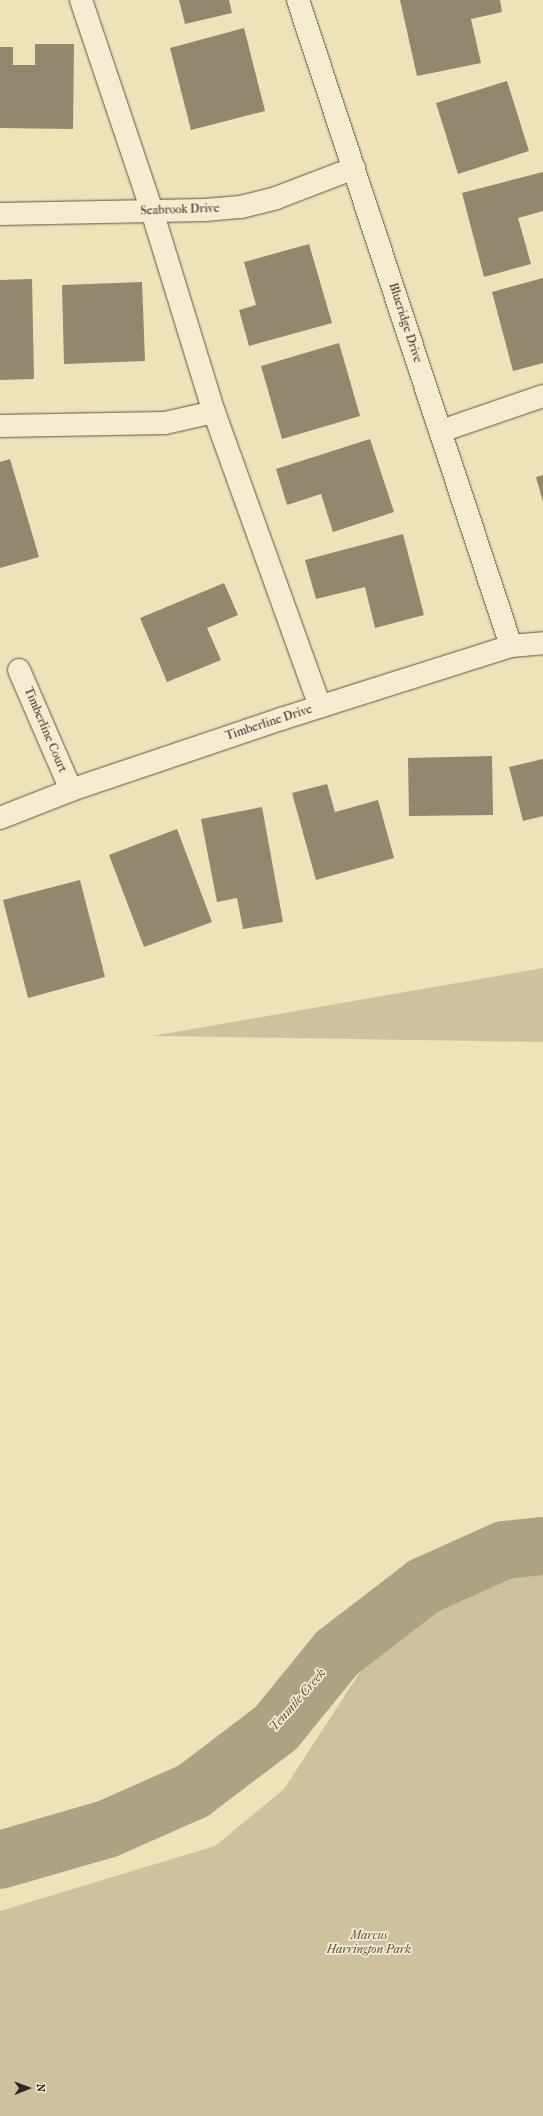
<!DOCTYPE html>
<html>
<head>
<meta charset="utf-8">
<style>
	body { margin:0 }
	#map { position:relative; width:543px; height:2116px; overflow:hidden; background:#eee2b8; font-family:"IM FELL French Canon",serif }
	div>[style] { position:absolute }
	.green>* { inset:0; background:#cec29e }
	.river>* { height:58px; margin:-29px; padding:0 29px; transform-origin:29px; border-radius:29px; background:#ada284 }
	.building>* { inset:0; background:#93876f }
	.roads { filter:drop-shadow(0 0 1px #605445) drop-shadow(0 0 1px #605445) }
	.minor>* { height:22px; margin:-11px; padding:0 11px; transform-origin:11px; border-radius:11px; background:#f4ecd1 }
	span { translate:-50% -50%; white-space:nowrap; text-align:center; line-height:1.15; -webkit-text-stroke:3.5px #f4ecd1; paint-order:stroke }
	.street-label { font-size:12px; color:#30251f }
	.park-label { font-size:12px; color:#584c3f; font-style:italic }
	.water-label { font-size:13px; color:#5c5142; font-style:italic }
	.north { position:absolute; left:8px; top:2068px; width:40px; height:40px; -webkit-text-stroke:3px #f4ecd1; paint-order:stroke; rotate:89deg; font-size:11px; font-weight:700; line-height:16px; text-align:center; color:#30251f }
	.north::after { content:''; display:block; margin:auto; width:14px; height:18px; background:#30251f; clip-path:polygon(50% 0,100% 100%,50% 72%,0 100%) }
</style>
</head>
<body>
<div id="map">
	<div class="green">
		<div style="clip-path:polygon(543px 968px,543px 1042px,152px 1036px)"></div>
		<div style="clip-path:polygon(543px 1562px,543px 2116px,0 2116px,0 1911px,215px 1846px,284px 1789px,377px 1646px,514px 1564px)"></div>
	</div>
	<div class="river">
		<div style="left:0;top:1860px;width:111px;rotate:-16.2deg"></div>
		<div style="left:107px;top:1829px;width:94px;rotate:-23.8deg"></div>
		<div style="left:193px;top:1791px;width:104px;rotate:-37.2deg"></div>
		<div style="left:276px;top:1728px;width:97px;rotate:-50.9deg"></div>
		<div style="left:337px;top:1653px;width:110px;rotate:-37.6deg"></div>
		<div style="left:424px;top:1586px;width:88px;rotate:-24.2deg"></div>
		<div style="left:504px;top:1550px;width:39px;rotate:-6deg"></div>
	</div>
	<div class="building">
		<div style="clip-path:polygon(179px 0,229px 0,232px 13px,185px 24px)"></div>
		<div style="clip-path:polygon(400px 0,500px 0,502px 12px,471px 19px,481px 63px,417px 76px)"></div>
		<div style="clip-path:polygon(244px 28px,265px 111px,191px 130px,170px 48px)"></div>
		<div style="clip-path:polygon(35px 44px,74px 44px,73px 129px,0 128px,0 47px,13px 47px,13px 65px,35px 65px)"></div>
		<div style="clip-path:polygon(507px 81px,529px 151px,458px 174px,436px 103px)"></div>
		<div style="clip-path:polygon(543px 172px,543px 211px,518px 218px,531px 264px,484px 277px,462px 193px)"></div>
		<div style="clip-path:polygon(309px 244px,332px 323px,249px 346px,239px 310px,256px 305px,244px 262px)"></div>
		<div style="clip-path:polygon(543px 278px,543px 363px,513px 371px,492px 292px)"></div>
		<div style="clip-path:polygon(32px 279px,34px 379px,0 380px,0 280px)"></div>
		<div style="clip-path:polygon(142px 282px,145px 361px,64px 364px,62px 285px)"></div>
		<div style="clip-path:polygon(339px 343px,360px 416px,282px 439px,261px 366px)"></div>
		<div style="clip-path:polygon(370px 439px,394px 512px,333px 532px,321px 494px,287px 505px,276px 469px)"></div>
		<div style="clip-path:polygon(10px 459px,39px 557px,0 568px,0 462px)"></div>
		<div style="clip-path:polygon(543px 475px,543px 502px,536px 477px)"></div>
		<div style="clip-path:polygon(403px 534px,424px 615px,375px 628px,365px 587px,316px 599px,305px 560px)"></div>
		<div style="clip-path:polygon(224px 583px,238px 615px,207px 628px,221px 660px,167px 682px,140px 618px)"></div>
		<div style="clip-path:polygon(492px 756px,493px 815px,409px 816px,408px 758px)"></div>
		<div style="clip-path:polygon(543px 759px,543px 816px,523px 821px,509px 767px)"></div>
		<div style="clip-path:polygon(327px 784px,335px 812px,378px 800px,394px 858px,316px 880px,292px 793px)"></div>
		<div style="clip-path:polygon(262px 807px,283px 922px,243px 929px,237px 898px,217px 902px,201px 819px)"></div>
		<div style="clip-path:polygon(177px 829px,212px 922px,144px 947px,109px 855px)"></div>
		<div style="clip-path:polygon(80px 880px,105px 977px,28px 998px,3px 900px)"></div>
	</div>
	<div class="roads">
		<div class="minor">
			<div style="left:81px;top:0;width:223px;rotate:71.4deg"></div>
			<div style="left:152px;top:211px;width:210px;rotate:72.9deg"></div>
			<div style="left:214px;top:412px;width:313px;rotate:70.2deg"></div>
			<div style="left:298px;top:0;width:680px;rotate:71.75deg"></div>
			<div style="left:0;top:214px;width:205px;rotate:-1.1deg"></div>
			<div style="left:205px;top:210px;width:36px;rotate:-5deg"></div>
			<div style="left:241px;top:207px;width:36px;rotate:-14deg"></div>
			<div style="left:276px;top:198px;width:84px;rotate:-21deg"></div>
			<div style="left:0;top:426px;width:165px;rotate:-1deg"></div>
			<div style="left:165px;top:423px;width:50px;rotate:-12.7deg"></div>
			<div style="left:441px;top:431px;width:108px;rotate:-18.9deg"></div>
			<div style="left:19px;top:670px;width:131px;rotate:66.6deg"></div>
			<div style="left:0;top:818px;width:76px;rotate:-21.5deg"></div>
			<div style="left:71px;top:790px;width:222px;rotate:-18.7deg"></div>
			<div style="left:281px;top:719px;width:241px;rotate:-17.6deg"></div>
			<div style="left:511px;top:646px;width:32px;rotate:-5deg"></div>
		</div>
	</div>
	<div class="street-label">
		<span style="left:180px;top:210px;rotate:-2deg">Seabrook Drive</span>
		<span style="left:405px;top:323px;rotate:72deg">Blueridge Drive</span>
		<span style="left:269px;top:723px;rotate:-18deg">Timberline Drive</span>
		<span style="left:45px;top:730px;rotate:67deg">Timberline Court</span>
	</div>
	<div class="park-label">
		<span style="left:369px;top:1943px">Marcus<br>Harrington Park</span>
	</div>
	<div class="water-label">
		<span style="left:298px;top:1700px;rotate:-49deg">Tenmile Creek</span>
	</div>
	<div class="north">N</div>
</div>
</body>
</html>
